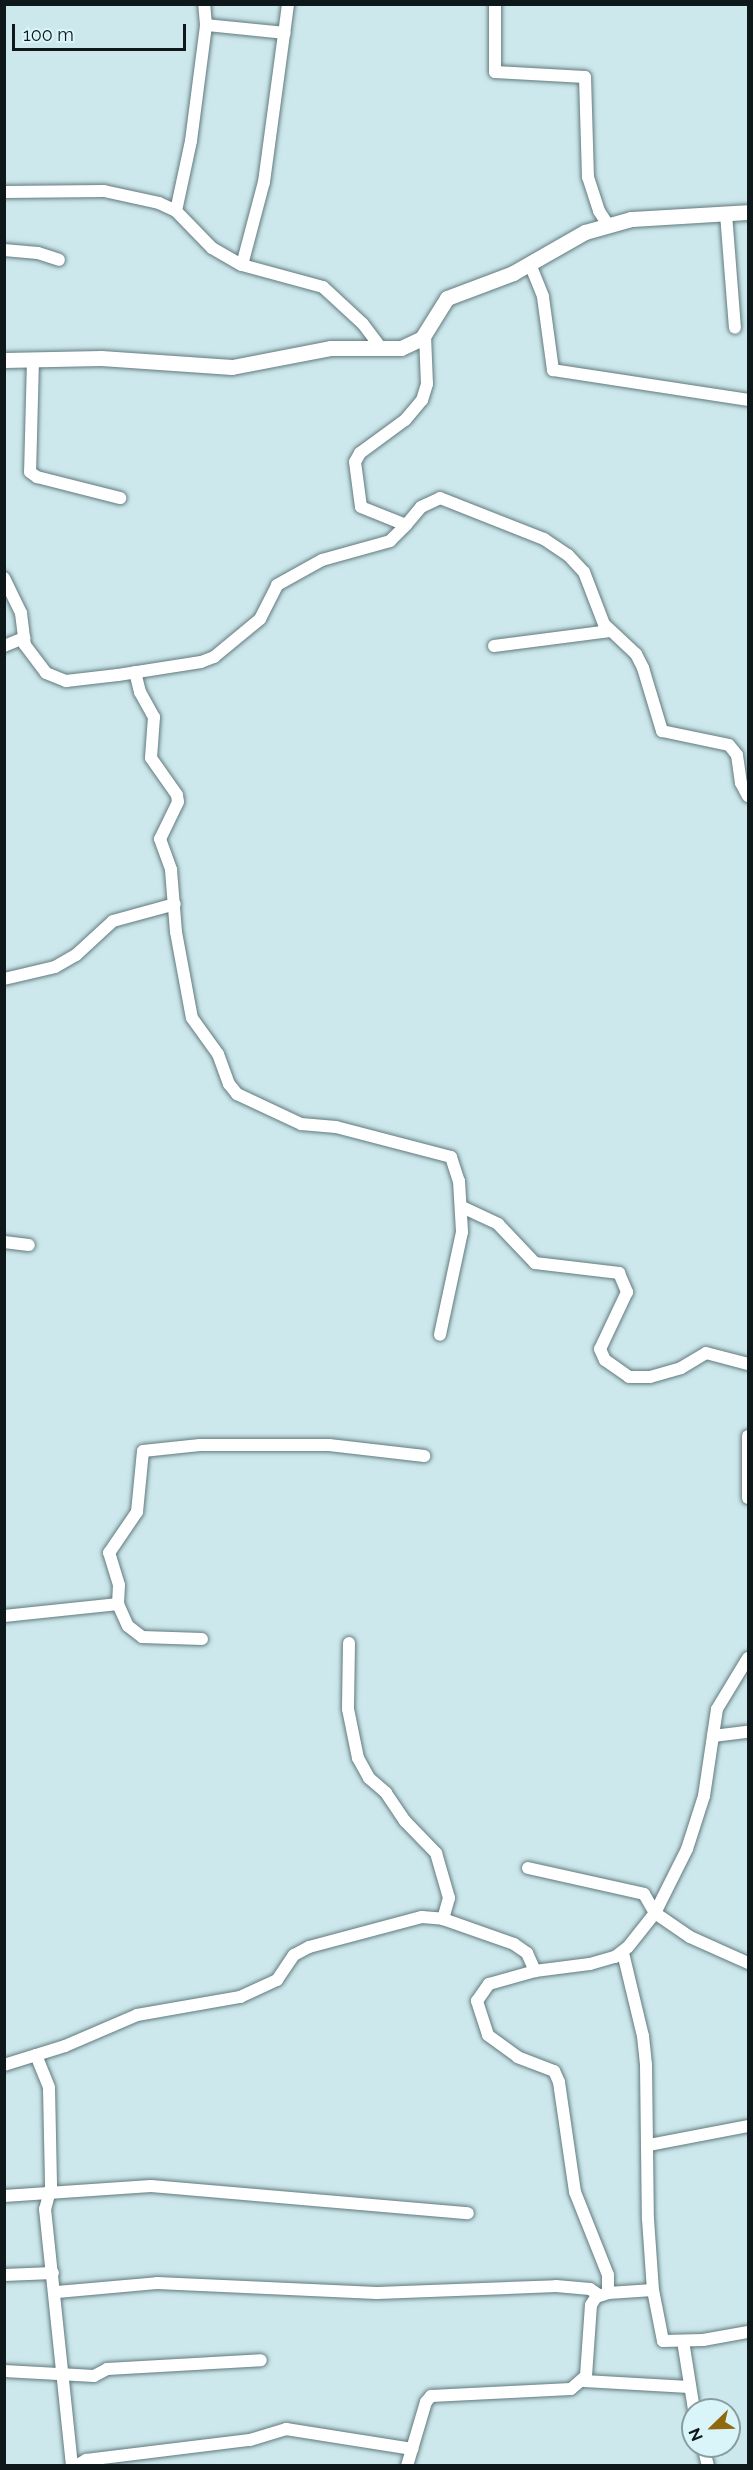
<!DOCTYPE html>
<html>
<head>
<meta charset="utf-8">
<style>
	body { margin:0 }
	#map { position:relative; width:753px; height:2470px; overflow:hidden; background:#cde8ec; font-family:Raleway,sans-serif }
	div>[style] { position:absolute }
	.roads { filter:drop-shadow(0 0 2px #617a7e) drop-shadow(0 0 2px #617a7e) }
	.minor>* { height:12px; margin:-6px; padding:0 6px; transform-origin:6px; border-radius:6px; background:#fff }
	.tertiary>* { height:15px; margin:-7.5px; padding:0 7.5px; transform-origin:7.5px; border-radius:7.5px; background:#fff }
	span { translate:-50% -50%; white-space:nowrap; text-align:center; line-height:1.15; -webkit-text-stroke:6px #daf5f9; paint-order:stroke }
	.frame { position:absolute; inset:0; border:6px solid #0e181a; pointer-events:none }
	.north { position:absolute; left:681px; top:2398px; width:60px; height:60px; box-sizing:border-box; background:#daf5f9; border:2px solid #889da0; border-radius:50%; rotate:247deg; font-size:16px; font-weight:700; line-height:24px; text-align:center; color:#0e181a }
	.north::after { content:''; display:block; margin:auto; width:21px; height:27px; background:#90690f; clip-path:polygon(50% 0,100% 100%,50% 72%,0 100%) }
	.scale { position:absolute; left:12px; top:24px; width:174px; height:27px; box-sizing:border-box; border:3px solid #0e181a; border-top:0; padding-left:8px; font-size:18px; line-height:21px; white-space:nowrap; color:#0e181a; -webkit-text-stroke:4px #daf5f9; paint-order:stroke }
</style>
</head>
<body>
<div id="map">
	<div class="roads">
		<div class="minor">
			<div style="left:495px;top:4px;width:68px;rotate:90deg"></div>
			<div style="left:495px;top:72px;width:90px;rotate:3.2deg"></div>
			<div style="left:585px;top:77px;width:100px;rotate:88.3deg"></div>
			<div style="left:588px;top:177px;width:36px;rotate:72deg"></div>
			<div style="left:599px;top:211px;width:17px;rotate:57deg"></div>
			<div style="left:206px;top:25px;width:79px;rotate:5.8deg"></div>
			<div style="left:4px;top:192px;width:100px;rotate:-0.6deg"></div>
			<div style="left:104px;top:191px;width:56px;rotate:12.3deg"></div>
			<div style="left:159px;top:203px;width:19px;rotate:25deg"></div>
			<div style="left:176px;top:211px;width:52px;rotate:45.8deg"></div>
			<div style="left:212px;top:248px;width:34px;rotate:30deg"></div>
			<div style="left:242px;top:265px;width:84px;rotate:15.2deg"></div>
			<div style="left:323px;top:287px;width:54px;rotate:42.8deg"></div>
			<div style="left:363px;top:324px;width:31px;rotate:53deg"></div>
			<div style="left:176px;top:211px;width:72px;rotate:-77.9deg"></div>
			<div style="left:191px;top:141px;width:117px;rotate:-82.6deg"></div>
			<div style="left:206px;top:25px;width:21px;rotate:-95deg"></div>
			<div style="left:726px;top:214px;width:114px;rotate:85.5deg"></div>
			<div style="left:4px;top:250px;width:34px;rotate:5deg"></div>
			<div style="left:38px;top:253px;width:22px;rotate:18deg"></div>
			<div style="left:530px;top:264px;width:35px;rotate:68deg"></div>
			<div style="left:543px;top:297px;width:74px;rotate:82.2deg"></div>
			<div style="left:553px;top:370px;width:197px;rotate:8.7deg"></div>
			<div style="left:242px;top:265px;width:86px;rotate:-75.2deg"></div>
			<div style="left:264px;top:182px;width:180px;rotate:-82.3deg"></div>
			<div style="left:425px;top:335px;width:49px;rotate:87.7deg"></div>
			<div style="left:427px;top:384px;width:17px;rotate:107deg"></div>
			<div style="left:422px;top:400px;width:26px;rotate:130deg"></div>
			<div style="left:405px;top:420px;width:56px;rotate:143.7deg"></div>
			<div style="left:360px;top:453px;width:10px;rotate:119deg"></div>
			<div style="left:355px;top:462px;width:45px;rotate:82.4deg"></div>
			<div style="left:361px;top:507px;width:48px;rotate:21.8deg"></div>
			<div style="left:406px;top:525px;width:23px;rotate:-50deg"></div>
			<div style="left:421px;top:507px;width:21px;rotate:-25deg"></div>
			<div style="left:440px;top:498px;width:112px;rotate:21.5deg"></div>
			<div style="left:544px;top:539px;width:29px;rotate:34deg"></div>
			<div style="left:568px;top:555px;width:23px;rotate:47deg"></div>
			<div style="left:584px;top:572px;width:56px;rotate:69deg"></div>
			<div style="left:604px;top:624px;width:44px;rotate:43.2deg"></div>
			<div style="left:636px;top:654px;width:16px;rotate:63deg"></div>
			<div style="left:643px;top:668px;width:66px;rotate:73.2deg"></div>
			<div style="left:662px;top:731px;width:68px;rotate:11.8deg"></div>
			<div style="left:729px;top:745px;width:13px;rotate:51deg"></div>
			<div style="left:737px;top:755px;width:28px;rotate:82deg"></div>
			<div style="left:741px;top:783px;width:15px;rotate:62deg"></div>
			<div style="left:33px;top:360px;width:112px;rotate:91.5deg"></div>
			<div style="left:30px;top:472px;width:9px;rotate:36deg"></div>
			<div style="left:37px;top:477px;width:86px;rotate:14.2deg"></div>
			<div style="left:4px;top:578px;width:39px;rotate:64deg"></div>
			<div style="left:21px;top:613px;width:32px;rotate:83deg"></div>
			<div style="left:25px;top:645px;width:35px;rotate:53deg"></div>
			<div style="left:46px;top:673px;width:22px;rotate:22deg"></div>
			<div style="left:66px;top:681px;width:52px;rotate:-6.6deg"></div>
			<div style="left:118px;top:675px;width:84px;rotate:-8.9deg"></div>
			<div style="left:201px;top:662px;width:14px;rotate:-21deg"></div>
			<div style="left:214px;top:657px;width:60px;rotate:-39.6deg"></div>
			<div style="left:260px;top:619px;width:38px;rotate:-63deg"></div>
			<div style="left:277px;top:585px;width:51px;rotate:-29.1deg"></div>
			<div style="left:322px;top:560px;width:71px;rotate:-15.6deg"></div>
			<div style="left:390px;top:541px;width:23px;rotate:-45deg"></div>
			<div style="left:4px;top:646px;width:22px;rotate:-22deg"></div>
			<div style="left:494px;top:646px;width:117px;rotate:-7.4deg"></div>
			<div style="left:135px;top:672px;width:21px;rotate:76deg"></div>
			<div style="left:140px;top:692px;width:29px;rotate:61deg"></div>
			<div style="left:154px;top:717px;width:41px;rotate:94.2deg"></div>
			<div style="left:151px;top:758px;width:45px;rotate:54.9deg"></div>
			<div style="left:177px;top:795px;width:7px;rotate:82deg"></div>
			<div style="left:178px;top:802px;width:41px;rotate:115.9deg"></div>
			<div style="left:160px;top:839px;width:33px;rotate:70deg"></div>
			<div style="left:171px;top:870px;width:62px;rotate:85.4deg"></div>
			<div style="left:176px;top:932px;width:87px;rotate:79.5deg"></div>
			<div style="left:192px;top:1018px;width:44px;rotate:54.2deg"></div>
			<div style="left:218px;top:1054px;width:32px;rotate:70deg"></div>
			<div style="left:229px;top:1084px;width:13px;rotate:51deg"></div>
			<div style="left:237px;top:1094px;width:71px;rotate:25.1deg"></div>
			<div style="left:301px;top:1124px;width:35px;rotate:5deg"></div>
			<div style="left:336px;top:1127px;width:119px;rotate:14.6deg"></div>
			<div style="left:451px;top:1157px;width:25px;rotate:72deg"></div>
			<div style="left:459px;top:1181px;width:51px;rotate:86.6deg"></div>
			<div style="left:462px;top:1232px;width:105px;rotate:102.1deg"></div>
			<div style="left:4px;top:979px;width:52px;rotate:-13.2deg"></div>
			<div style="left:55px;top:967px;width:24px;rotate:-30deg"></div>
			<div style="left:76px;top:955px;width:50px;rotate:-42.6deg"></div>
			<div style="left:113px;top:921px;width:64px;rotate:-15.3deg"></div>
			<div style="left:462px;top:1207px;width:40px;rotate:25deg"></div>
			<div style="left:498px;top:1224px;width:54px;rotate:46.5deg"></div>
			<div style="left:535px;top:1263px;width:85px;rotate:6.8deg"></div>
			<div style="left:619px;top:1273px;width:21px;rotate:67deg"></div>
			<div style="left:627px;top:1292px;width:63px;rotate:115.3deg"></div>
			<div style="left:600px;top:1349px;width:12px;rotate:66deg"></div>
			<div style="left:605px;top:1360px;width:29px;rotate:35deg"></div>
			<div style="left:629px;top:1377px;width:21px"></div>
			<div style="left:650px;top:1377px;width:32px;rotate:-16deg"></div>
			<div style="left:681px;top:1368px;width:29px;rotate:-31deg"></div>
			<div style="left:706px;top:1353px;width:43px;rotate:14.7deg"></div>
			<div style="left:4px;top:1242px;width:25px;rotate:7deg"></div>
			<div style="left:748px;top:1436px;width:62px;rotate:90deg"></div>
			<div style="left:118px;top:1604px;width:19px;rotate:-87deg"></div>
			<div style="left:119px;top:1585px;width:34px;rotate:-107deg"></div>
			<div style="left:109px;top:1553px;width:50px;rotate:-55.7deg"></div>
			<div style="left:137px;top:1512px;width:61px;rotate:-84.4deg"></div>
			<div style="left:143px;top:1451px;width:57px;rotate:-6deg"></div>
			<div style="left:200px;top:1445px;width:129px"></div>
			<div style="left:329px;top:1445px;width:96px;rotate:6.6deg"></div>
			<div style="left:4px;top:1616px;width:115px;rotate:-6deg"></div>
			<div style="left:118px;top:1604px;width:24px;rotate:66deg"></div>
			<div style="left:128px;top:1626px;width:18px;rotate:38deg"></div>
			<div style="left:142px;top:1637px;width:60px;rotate:1.9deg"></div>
			<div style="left:349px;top:1643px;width:66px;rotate:90.9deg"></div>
			<div style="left:348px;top:1709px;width:50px;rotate:78.5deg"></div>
			<div style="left:358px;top:1758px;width:23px;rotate:61deg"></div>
			<div style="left:369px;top:1778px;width:23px;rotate:41deg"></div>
			<div style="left:386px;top:1793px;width:34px;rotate:56deg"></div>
			<div style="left:405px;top:1821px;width:45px;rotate:45.9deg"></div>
			<div style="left:436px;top:1853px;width:47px;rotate:73.9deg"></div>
			<div style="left:449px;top:1898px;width:22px;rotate:106deg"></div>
			<div style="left:713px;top:1736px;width:35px;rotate:-7deg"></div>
			<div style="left:528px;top:1868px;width:119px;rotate:12.6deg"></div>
			<div style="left:644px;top:1894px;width:22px;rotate:60deg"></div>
			<div style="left:655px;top:1913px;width:42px;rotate:34.4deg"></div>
			<div style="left:690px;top:1937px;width:64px;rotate:24.1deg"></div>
			<div style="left:623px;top:1953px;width:85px;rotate:76.5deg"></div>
			<div style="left:643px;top:2036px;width:29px;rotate:84deg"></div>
			<div style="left:646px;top:2065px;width:154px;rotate:89.3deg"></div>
			<div style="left:648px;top:2219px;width:71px;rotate:86deg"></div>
			<div style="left:36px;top:2055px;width:35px;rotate:68deg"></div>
			<div style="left:49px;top:2088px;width:99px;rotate:88.8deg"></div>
			<div style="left:51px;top:2187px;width:23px;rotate:105deg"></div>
			<div style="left:45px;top:2209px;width:258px;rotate:84deg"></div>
			<div style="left:4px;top:2065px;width:64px;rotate:-17.3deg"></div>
			<div style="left:65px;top:2046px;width:78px;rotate:-23.3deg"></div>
			<div style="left:137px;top:2015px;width:105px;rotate:-9.9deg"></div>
			<div style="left:240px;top:1997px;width:41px;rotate:-24.7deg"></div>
			<div style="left:277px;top:1980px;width:30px;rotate:-56deg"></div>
			<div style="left:294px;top:1955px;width:17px;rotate:-28deg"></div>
			<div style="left:309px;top:1947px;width:117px;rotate:-14.9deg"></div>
			<div style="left:422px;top:1917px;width:21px;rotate:5deg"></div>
			<div style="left:443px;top:1919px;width:75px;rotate:19.4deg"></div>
			<div style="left:514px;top:1944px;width:16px;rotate:35deg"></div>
			<div style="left:527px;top:1953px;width:20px;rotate:66deg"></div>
			<div style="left:649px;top:2145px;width:101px;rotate:-10.9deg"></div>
			<div style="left:4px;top:2196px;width:147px;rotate:-3.9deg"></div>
			<div style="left:151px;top:2186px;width:318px;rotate:4.9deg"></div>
			<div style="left:4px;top:2275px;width:49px;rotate:-2.3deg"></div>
			<div style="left:57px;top:2292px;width:100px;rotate:-5.1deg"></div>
			<div style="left:157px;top:2283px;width:220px;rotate:2.6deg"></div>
			<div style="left:377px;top:2293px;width:179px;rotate:-2.2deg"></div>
			<div style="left:556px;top:2286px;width:34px;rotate:5deg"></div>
			<div style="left:590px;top:2289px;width:11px;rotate:34deg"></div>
			<div style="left:608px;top:2293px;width:45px;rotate:-3.8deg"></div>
			<div style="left:653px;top:2290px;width:52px;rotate:78.9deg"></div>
			<div style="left:663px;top:2341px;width:40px;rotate:-1.4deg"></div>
			<div style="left:703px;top:2340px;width:46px;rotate:-10.1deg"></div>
			<div style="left:683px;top:2341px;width:70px;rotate:80.9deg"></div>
			<div style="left:4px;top:2371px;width:90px;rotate:3.2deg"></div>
			<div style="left:94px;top:2376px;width:15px;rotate:-28deg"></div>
			<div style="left:107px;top:2369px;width:154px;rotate:-3.3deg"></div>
			<div style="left:584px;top:2381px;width:105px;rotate:3.3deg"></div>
			<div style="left:703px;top:2446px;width:21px;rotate:76deg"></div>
			<div style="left:76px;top:2466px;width:12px;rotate:-31deg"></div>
			<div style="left:86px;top:2460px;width:165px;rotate:-7deg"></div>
			<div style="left:250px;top:2440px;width:38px;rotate:-17deg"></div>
			<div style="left:286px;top:2429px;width:128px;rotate:9deg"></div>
			<div style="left:407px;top:2466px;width:67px;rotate:-73.5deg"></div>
			<div style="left:426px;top:2402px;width:8px;rotate:-50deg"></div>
			<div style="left:431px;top:2396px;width:140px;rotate:-2.9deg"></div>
			<div style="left:571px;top:2389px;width:20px;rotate:-41deg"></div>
			<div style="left:586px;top:2376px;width:71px;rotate:-86deg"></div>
			<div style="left:591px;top:2305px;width:9px;rotate:-58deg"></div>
			<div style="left:596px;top:2297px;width:13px;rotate:-18deg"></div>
			<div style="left:608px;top:2293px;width:18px;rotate:-90deg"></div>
			<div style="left:608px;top:2275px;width:89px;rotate:-111.7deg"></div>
			<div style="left:575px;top:2192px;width:111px;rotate:-98.3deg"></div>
			<div style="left:559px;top:2082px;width:12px;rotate:-114deg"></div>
			<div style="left:554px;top:2071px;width:39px;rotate:-159deg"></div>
			<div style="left:518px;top:2057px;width:37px;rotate:-144deg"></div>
			<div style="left:488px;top:2035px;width:36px;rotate:-108deg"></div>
			<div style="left:477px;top:2001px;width:21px;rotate:-55deg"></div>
			<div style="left:489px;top:1984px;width:48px;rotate:-15.8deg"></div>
			<div style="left:535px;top:1971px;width:55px;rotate:-7.3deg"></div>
			<div style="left:590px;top:1964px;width:26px;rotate:-16deg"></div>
			<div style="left:615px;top:1957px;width:16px;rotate:-38deg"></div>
			<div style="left:628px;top:1947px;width:43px;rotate:-51.5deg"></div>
			<div style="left:655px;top:1913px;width:72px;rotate:-63.4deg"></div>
			<div style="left:687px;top:1849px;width:56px;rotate:-72.2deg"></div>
			<div style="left:704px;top:1796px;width:88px;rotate:-81.5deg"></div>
			<div style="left:717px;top:1709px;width:60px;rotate:-58.7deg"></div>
		</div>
		<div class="tertiary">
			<div style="left:4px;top:360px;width:97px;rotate:-1.2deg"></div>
			<div style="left:101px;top:358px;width:131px;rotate:3.9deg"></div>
			<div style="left:232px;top:367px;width:101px;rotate:-10.9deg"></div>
			<div style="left:331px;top:348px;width:70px"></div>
			<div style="left:401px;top:348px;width:23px;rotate:-25deg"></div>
			<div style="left:422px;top:338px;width:47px;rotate:-58deg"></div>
			<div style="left:447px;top:298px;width:71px;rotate:-20.7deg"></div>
			<div style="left:513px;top:273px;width:83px;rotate:-29.7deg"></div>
			<div style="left:585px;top:232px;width:48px;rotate:-15.8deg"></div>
			<div style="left:631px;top:219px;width:117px;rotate:-3.4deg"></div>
		</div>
	</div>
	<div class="frame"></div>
	<div class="north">N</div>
	<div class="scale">100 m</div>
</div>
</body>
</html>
